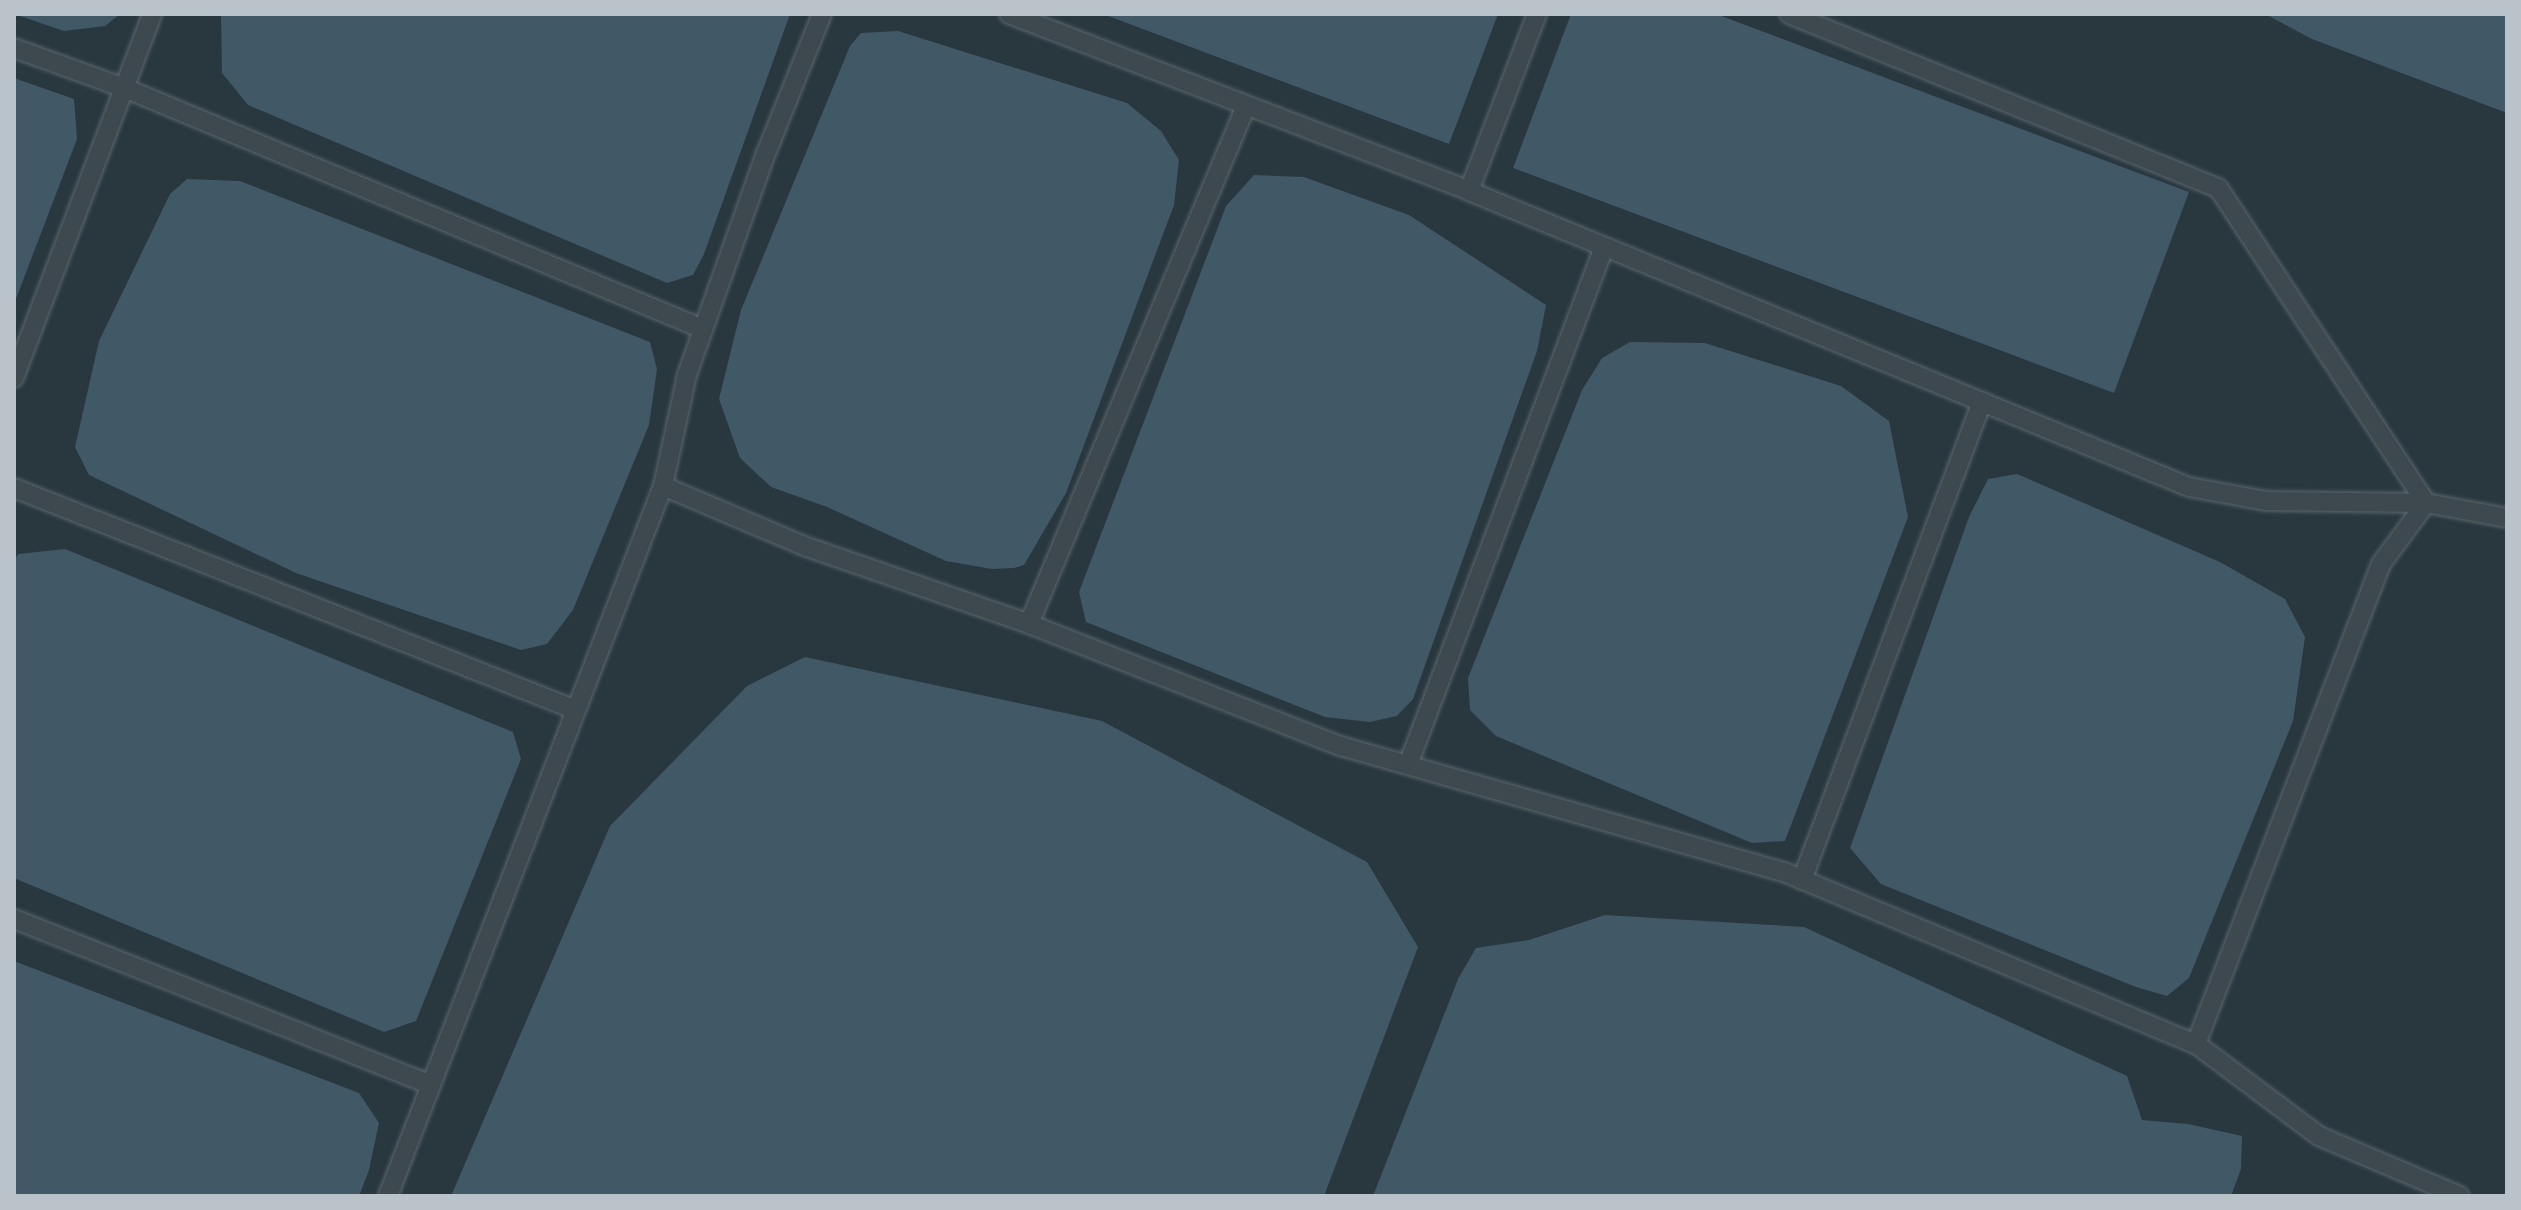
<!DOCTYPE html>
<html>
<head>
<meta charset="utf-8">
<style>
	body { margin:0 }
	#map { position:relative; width:2521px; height:1210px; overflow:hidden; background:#29373f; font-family:"Golos Text",sans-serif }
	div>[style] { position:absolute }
	.water>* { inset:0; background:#415866 }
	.roads { filter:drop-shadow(0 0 2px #5b666c) drop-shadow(0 0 2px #5b666c) }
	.service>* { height:18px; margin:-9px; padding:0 9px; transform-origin:9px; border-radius:9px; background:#3d484f }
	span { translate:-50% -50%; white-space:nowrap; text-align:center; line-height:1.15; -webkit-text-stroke:8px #222d34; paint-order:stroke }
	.frame { position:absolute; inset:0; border:16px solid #bac3c9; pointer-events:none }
</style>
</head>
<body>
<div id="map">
	<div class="water">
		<div style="clip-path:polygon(14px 14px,120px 14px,105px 26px,64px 31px)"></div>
		<div style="clip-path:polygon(221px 14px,790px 14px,704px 254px,693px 275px,667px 283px,248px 105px,222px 73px)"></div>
		<div style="clip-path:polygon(1103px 14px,1498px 14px,1449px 144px)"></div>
		<div style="clip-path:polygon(1571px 14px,1716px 14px,2189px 192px,2114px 393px,1513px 168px)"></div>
		<div style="clip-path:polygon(2265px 14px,2507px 14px,2507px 113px,2312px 39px)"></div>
		<div style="clip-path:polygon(898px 31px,1127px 103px,1161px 131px,1179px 160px,1174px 205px,1066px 493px,1024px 565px,1014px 568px,992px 569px,946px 561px,827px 507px,771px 487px,740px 458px,719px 399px,741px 310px,850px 46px,861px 33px)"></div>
		<div style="clip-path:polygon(14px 78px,74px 99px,77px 139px,14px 304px)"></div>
		<div style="clip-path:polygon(1254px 175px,1304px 177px,1409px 215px,1546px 305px,1537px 351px,1413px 699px,1397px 716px,1370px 722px,1325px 717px,1086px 622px,1079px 592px,1226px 206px)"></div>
		<div style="clip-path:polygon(187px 179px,240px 181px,650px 342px,657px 369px,649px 425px,573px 610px,547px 644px,521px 650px,296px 573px,89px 475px,75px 447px,99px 341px,170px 194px)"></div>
		<div style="clip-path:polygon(1630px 342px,1705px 343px,1841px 386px,1889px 421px,1908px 517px,1785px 841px,1752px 843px,1496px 736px,1470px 710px,1468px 678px,1582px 390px,1602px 358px)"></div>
		<div style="clip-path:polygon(2017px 474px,2220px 562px,2285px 599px,2305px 637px,2293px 721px,2189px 978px,2167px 996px,2136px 987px,1881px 884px,1850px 848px,1969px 517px,1988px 479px)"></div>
		<div style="clip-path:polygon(65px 549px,513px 732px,521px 759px,416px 1021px,384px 1032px,14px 878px,14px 561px,18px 554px)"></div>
		<div style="clip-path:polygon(805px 657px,1102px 721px,1367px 862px,1418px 947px,1324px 1196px,451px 1196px,610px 826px,747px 686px)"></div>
		<div style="clip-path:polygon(1605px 915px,1804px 927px,2127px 1076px,2142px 1120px,2188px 1124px,2242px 1136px,2241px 1169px,2231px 1196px,1373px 1196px,1458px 979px,1476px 948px,1529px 940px)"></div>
		<div style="clip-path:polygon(14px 961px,359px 1093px,379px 1123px,369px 1170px,359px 1196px,14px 1196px)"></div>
	</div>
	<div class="roads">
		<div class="service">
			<div style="left:822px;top:14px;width:150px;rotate:111.9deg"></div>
			<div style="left:766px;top:153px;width:236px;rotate:109.6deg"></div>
			<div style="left:687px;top:375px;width:114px;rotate:102.2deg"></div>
			<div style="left:663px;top:486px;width:156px;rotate:23deg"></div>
			<div style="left:807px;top:547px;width:235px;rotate:19.1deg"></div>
			<div style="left:1029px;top:624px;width:335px;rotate:21.4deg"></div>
			<div style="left:1341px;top:746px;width:461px;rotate:15.9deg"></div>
			<div style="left:1784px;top:872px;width:446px;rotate:22.7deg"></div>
			<div style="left:1009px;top:14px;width:493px;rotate:21deg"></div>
			<div style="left:1469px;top:191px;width:778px;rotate:22.35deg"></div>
			<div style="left:2189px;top:487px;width:78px;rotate:10.3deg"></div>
			<div style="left:2266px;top:501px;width:160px;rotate:0.7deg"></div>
			<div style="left:1789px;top:14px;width:464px;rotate:22.1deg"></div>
			<div style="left:2219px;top:189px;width:376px;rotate:56.6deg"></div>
			<div style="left:2426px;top:503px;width:82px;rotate:10.5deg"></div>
			<div style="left:14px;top:48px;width:115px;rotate:19.9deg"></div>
			<div style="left:122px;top:87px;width:629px;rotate:22.61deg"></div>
			<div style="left:1469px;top:191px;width:190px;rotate:-69deg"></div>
			<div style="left:14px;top:378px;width:389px;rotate:-69.2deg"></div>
			<div style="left:14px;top:488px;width:604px;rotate:21.55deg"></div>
			<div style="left:2426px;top:503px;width:76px;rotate:126.4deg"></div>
			<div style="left:2381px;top:564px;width:514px;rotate:111.08deg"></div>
			<div style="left:2196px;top:1044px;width:154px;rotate:36.8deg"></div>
			<div style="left:2319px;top:1136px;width:153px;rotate:23.1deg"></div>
			<div style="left:1029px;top:624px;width:562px;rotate:-67.27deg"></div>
			<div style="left:1408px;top:765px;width:554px;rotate:-69.27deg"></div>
			<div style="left:1802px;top:880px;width:511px;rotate:-69.37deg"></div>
			<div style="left:14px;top:919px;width:449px;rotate:21.7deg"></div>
			<div style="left:388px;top:1196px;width:761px;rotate:-68.83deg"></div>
		</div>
	</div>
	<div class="frame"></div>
</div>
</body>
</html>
